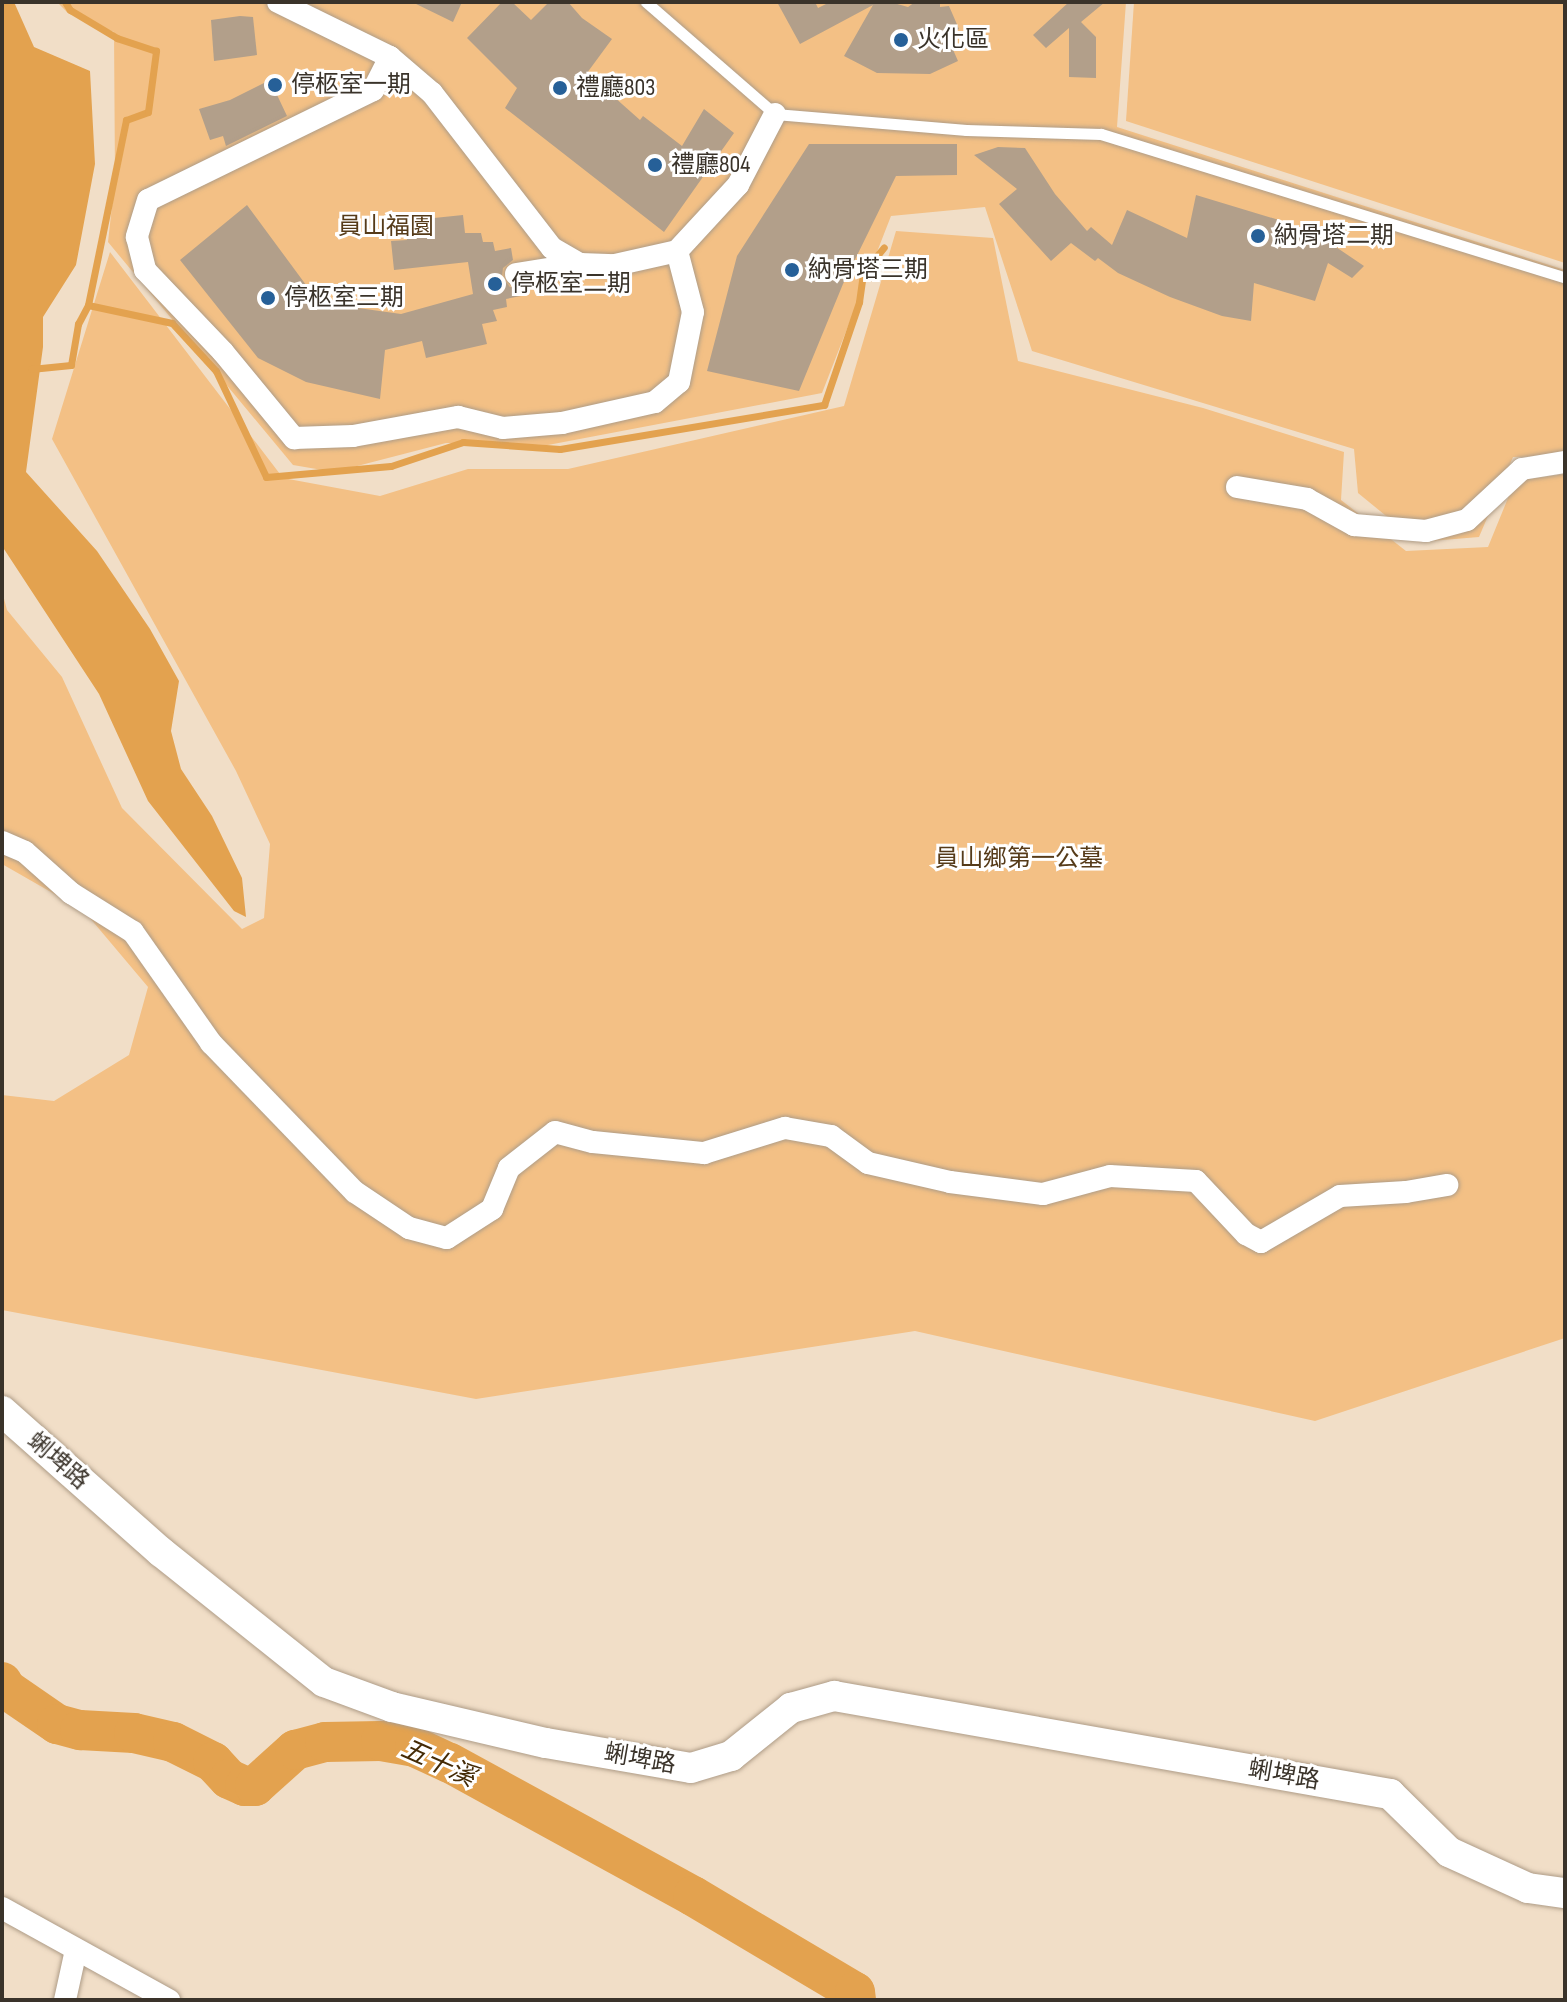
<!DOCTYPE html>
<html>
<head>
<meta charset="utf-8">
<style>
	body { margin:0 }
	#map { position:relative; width:1567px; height:2002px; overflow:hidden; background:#f1dec7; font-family:"Sofia Sans Condensed","Noto Sans TC",sans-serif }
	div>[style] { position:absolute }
	.green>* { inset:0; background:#f3c085 }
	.water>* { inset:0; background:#e3a24f }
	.stream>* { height:7px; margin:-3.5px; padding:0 3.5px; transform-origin:3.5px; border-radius:3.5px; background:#e3a24f }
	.river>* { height:40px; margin:-20px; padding:0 20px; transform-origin:20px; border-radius:20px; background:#e3a24f }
	.building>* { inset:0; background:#b29f8a }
	.roads { filter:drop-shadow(0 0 2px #ae9c87) drop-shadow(0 0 2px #ae9c87) }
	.lane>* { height:11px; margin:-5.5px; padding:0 5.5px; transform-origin:5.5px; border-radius:5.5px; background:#fff }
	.street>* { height:22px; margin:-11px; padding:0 11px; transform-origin:11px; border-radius:11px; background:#fff }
	.secondary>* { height:30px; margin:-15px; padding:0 15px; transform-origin:15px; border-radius:15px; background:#fff }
	.dots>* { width:22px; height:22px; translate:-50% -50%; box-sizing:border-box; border:4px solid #fff; border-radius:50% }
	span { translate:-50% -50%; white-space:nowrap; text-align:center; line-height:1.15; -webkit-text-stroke:6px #fff; paint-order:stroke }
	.poi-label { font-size:24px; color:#3a332a }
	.left { translate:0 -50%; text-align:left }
	.park-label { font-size:24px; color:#563b19 }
	.street-label { font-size:24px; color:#3a332a }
	.water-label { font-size:26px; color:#452b06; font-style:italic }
	.frame { position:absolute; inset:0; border:4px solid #3a332a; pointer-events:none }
</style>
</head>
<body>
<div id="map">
	<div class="green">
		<div style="clip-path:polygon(57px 2px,1126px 2px,1117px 127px,1565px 270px,1565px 456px,1513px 457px,1479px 537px,1418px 542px,1358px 493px,1354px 449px,1032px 351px,985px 207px,891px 216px,822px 393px,548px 445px,446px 443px,334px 472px,293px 465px,108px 242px,115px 179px,114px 32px,68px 13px)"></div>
		<div style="clip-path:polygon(1134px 2px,1565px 2px,1565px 263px,1126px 121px)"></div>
		<div style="clip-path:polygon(896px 231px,993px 238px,1018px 361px,1203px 408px,1344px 452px,1341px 500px,1406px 551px,1488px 547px,1515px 481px,1565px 474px,1565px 1338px,1315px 1421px,915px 1331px,476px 1399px,2px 1310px,2px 1095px,54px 1101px,129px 1055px,148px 987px,84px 911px,2px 864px,2px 591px,7px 610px,62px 677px,122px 808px,242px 929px,264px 918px,270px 844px,236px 771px,52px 439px,110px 252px,283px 478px,380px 496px,468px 469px,568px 469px,844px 406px)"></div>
	</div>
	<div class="water">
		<div style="clip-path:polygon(2px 2px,14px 2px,34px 47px,90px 71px,95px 164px,76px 265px,43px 317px,43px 347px,26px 472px,97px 551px,150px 629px,179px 681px,171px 731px,181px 769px,212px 816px,242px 878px,246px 917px,234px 911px,148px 801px,99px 694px,2px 546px)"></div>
	</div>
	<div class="stream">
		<div style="left:88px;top:305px;width:86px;rotate:12.1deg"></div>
		<div style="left:172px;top:323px;width:65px;rotate:47.5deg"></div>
		<div style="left:216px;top:371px;width:117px;rotate:64.7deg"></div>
		<div style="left:266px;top:477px;width:125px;rotate:-5deg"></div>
		<div style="left:391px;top:466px;width:76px;rotate:-18.4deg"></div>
		<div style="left:463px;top:442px;width:97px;rotate:4.1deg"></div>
		<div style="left:560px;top:449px;width:268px;rotate:-9.5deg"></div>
		<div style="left:824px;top:405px;width:109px;rotate:-71.2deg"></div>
		<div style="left:859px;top:302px;width:29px;rotate:-82deg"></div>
		<div style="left:863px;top:273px;width:33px;rotate:-51deg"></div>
		<div style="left:31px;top:369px;width:40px;rotate:-5.7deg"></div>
		<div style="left:71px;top:365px;width:42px;rotate:-80.3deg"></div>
		<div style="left:78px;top:324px;width:21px;rotate:-62deg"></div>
		<div style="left:88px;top:305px;width:189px;rotate:-78.4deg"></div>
		<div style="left:126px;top:120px;width:23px;rotate:-20deg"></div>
		<div style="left:148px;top:112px;width:62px;rotate:-82.5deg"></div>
		<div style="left:156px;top:51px;width:41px;rotate:-161.6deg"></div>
		<div style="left:117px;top:38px;width:55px;rotate:-149.2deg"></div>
		<div style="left:70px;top:10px;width:9px;rotate:-122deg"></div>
	</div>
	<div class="river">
		<div style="left:2px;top:1682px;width:8px;rotate:60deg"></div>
		<div style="left:6px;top:1689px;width:62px;rotate:34.5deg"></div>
		<div style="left:57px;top:1724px;width:24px;rotate:15deg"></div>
		<div style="left:80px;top:1730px;width:54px;rotate:3.2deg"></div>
		<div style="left:134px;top:1733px;width:40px;rotate:13deg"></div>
		<div style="left:173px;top:1742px;width:45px;rotate:26.6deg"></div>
		<div style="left:213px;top:1762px;width:23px;rotate:47deg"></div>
		<div style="left:229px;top:1779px;width:17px;rotate:24deg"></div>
		<div style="left:245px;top:1786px;width:10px"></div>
		<div style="left:255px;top:1786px;width:54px;rotate:-42deg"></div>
		<div style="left:295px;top:1750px;width:31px;rotate:-15deg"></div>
		<div style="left:325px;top:1742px;width:56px;rotate:-1deg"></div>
		<div style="left:381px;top:1741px;width:35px;rotate:10deg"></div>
		<div style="left:415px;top:1747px;width:38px;rotate:25deg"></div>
		<div style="left:450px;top:1763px;width:277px;rotate:28.7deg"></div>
		<div style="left:693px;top:1896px;width:188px;rotate:30.7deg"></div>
		<div style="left:855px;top:1992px;width:8px;rotate:83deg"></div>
	</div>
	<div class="building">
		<div style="clip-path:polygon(412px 2px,462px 2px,453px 22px)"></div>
		<div style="clip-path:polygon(502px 2px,512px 2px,531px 20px,549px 2px,568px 2px,582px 18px,612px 39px,587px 73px,640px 120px,643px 116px,682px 146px,704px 109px,734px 133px,664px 232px,505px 108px,517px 88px,467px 38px)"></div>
		<div style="clip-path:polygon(777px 2px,815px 2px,818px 8px,830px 2px,890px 2px,908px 7px,915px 2px,940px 2px,940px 7px,949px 6px,959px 29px,947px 36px,958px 61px,930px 74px,877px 73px,844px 56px,873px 5px,800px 44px)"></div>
		<div style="clip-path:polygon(1069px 2px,1105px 2px,1081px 22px,1096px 37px,1096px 78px,1069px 77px,1069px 28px,1046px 48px,1033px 35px)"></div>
		<div style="clip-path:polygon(240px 16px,253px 17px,257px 55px,214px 61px,211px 20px)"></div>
		<div style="clip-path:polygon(270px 80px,287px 116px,226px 146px,223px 136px,210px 140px,199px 109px,230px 100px)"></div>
		<div style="clip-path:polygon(809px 144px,957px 144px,957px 175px,896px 176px,843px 284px,799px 391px,707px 371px,737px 256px)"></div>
		<div style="clip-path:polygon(998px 147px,1025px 148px,1055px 194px,1087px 231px,1091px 227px,1112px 245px,1127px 210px,1187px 238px,1196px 195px,1279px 220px,1330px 243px,1364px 266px,1352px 278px,1328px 263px,1315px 301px,1254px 283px,1251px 321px,1222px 316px,1170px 297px,1118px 273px,1098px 258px,1095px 261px,1071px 243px,1051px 261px,999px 204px,1017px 189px,974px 155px)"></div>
		<div style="clip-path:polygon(247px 205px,309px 289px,344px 306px,401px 314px,473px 294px,468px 262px,394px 270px,391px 241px,407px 240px,405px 221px,463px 215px,465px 233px,481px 233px,483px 242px,493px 242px,495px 251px,511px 248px,513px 260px,503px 268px,502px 277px,510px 287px,519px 288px,521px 296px,506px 299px,507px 307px,493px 310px,497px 321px,482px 324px,487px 344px,426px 358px,422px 341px,385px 350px,380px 399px,306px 382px,258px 358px,180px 260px)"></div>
	</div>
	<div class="roads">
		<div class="lane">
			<div style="left:646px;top:2px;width:171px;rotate:41deg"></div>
			<div style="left:775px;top:114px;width:192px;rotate:4.8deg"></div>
			<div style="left:966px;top:130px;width:135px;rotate:1.7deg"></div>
			<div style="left:1101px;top:134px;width:486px;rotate:17.2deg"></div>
		</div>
		<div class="street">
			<div style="left:278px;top:2px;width:125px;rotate:26.2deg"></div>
			<div style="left:390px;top:57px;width:55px;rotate:40.6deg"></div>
			<div style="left:432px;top:93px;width:196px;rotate:52.3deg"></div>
			<div style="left:552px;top:248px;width:32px;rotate:30deg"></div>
			<div style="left:580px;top:264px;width:35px;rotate:2deg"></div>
			<div style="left:615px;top:265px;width:64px;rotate:-12.7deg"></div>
			<div style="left:677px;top:251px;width:90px;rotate:-47.3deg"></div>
			<div style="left:738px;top:185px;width:80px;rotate:-62.5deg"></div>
			<div style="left:390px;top:57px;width:37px;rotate:117deg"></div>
			<div style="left:373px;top:90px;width:250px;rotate:153.9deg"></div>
			<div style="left:148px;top:200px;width:39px;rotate:107deg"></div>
			<div style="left:137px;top:237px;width:34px;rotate:76deg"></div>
			<div style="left:145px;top:270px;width:113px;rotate:46.4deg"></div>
			<div style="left:223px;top:352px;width:112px;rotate:50.5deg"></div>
			<div style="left:294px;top:438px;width:59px;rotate:-1.9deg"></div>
			<div style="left:353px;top:436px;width:107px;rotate:-10.3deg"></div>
			<div style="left:458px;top:417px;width:46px;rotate:13.7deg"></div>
			<div style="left:503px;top:428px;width:59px;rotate:-4.8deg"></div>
			<div style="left:562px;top:423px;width:95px;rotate:-12.7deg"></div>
			<div style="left:655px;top:402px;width:31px;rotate:-40deg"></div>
			<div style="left:679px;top:382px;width:71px;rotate:-78.7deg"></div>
			<div style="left:693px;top:312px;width:63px;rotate:-104.7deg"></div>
			<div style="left:516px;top:274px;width:65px;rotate:-8.9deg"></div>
			<div style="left:1237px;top:487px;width:71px;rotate:9.7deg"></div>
			<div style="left:1307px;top:499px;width:54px;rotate:29deg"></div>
			<div style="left:1354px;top:525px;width:72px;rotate:4.8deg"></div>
			<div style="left:1426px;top:531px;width:42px;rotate:-15deg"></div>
			<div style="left:1467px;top:520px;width:75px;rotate:-42.8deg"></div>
			<div style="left:1522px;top:469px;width:44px;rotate:-9.2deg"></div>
			<div style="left:2px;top:842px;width:25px;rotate:23deg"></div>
			<div style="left:25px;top:852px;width:62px;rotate:41.7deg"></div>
			<div style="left:71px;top:893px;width:73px;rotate:32.2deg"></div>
			<div style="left:133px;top:932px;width:136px;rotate:54.9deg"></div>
			<div style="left:211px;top:1043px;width:207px;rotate:46deg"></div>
			<div style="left:355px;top:1192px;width:65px;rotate:33.7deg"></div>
			<div style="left:409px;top:1228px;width:39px;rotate:15deg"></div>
			<div style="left:447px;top:1238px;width:54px;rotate:-32.8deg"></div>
			<div style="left:492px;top:1209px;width:44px;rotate:-67.5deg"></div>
			<div style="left:509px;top:1168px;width:58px;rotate:-38deg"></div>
			<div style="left:555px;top:1132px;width:39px;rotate:15deg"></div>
			<div style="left:593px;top:1142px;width:112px;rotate:5.7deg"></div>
			<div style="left:704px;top:1153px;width:85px;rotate:-17.2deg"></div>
			<div style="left:785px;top:1128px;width:47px;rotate:9.9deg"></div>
			<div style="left:831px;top:1136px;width:46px;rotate:36.1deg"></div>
			<div style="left:868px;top:1163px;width:84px;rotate:13deg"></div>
			<div style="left:950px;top:1182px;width:94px;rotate:7.4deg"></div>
			<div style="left:1043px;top:1194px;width:69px;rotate:-15deg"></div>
			<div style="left:1110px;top:1176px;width:86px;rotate:3.3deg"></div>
			<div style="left:1196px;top:1181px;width:73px;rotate:46.7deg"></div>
			<div style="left:1246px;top:1234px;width:17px;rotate:28deg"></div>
			<div style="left:1261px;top:1242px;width:91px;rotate:-30.2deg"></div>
			<div style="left:1340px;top:1196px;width:66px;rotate:-3.5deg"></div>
			<div style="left:1406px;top:1192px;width:42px;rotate:-9.7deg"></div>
			<div style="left:2px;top:1908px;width:191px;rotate:28.9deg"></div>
			<div style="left:65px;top:2000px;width:51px;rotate:-77.6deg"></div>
		</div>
		<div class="secondary">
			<div style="left:2px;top:1411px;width:213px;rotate:41.6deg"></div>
			<div style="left:161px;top:1552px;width:208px;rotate:38.6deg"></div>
			<div style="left:324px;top:1682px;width:72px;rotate:20.2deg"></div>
			<div style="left:392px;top:1707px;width:158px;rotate:13.2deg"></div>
			<div style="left:546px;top:1743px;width:147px;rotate:9.8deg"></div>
			<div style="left:691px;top:1768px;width:42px;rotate:-16.7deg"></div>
			<div style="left:731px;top:1756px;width:77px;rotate:-38.7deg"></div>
			<div style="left:791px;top:1708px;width:45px;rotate:-15.6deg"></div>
			<div style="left:834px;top:1696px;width:565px;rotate:10deg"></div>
			<div style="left:1390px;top:1794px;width:83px;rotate:44.5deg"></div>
			<div style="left:1449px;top:1852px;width:87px;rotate:24.5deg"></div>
			<div style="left:1528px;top:1888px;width:37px;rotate:8deg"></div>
		</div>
	</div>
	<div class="dots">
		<div style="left:901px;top:40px;background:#266098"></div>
		<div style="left:275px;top:85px;background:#266098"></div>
		<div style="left:560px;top:88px;background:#266098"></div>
		<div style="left:655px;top:165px;background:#266098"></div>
		<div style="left:1258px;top:236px;background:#266098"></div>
		<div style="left:792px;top:270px;background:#266098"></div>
		<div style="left:495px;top:284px;background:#266098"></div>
		<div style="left:268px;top:298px;background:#266098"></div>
	</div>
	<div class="poi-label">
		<span class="left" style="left:917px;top:40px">火化區</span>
		<span class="left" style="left:291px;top:85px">停柩室一期</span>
		<span class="left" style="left:576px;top:88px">禮廳803</span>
		<span class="left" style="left:671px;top:165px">禮廳804</span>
		<span class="left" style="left:1274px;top:236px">納骨塔二期</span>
		<span class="left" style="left:808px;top:270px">納骨塔三期</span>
		<span class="left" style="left:511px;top:284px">停柩室二期</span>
		<span class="left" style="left:284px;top:298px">停柩室三期</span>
	</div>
	<div class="park-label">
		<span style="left:386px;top:227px">員山福園</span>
		<span style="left:1019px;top:859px">員山鄉第一公墓</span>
	</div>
	<div class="street-label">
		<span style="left:58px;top:1461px;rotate:41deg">蜊埤路</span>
		<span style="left:640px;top:1759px;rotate:10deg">蜊埤路</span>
		<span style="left:1284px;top:1775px;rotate:10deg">蜊埤路</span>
	</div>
	<div class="water-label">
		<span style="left:438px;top:1764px;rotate:24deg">五十溪</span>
	</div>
	<div class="frame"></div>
</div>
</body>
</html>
